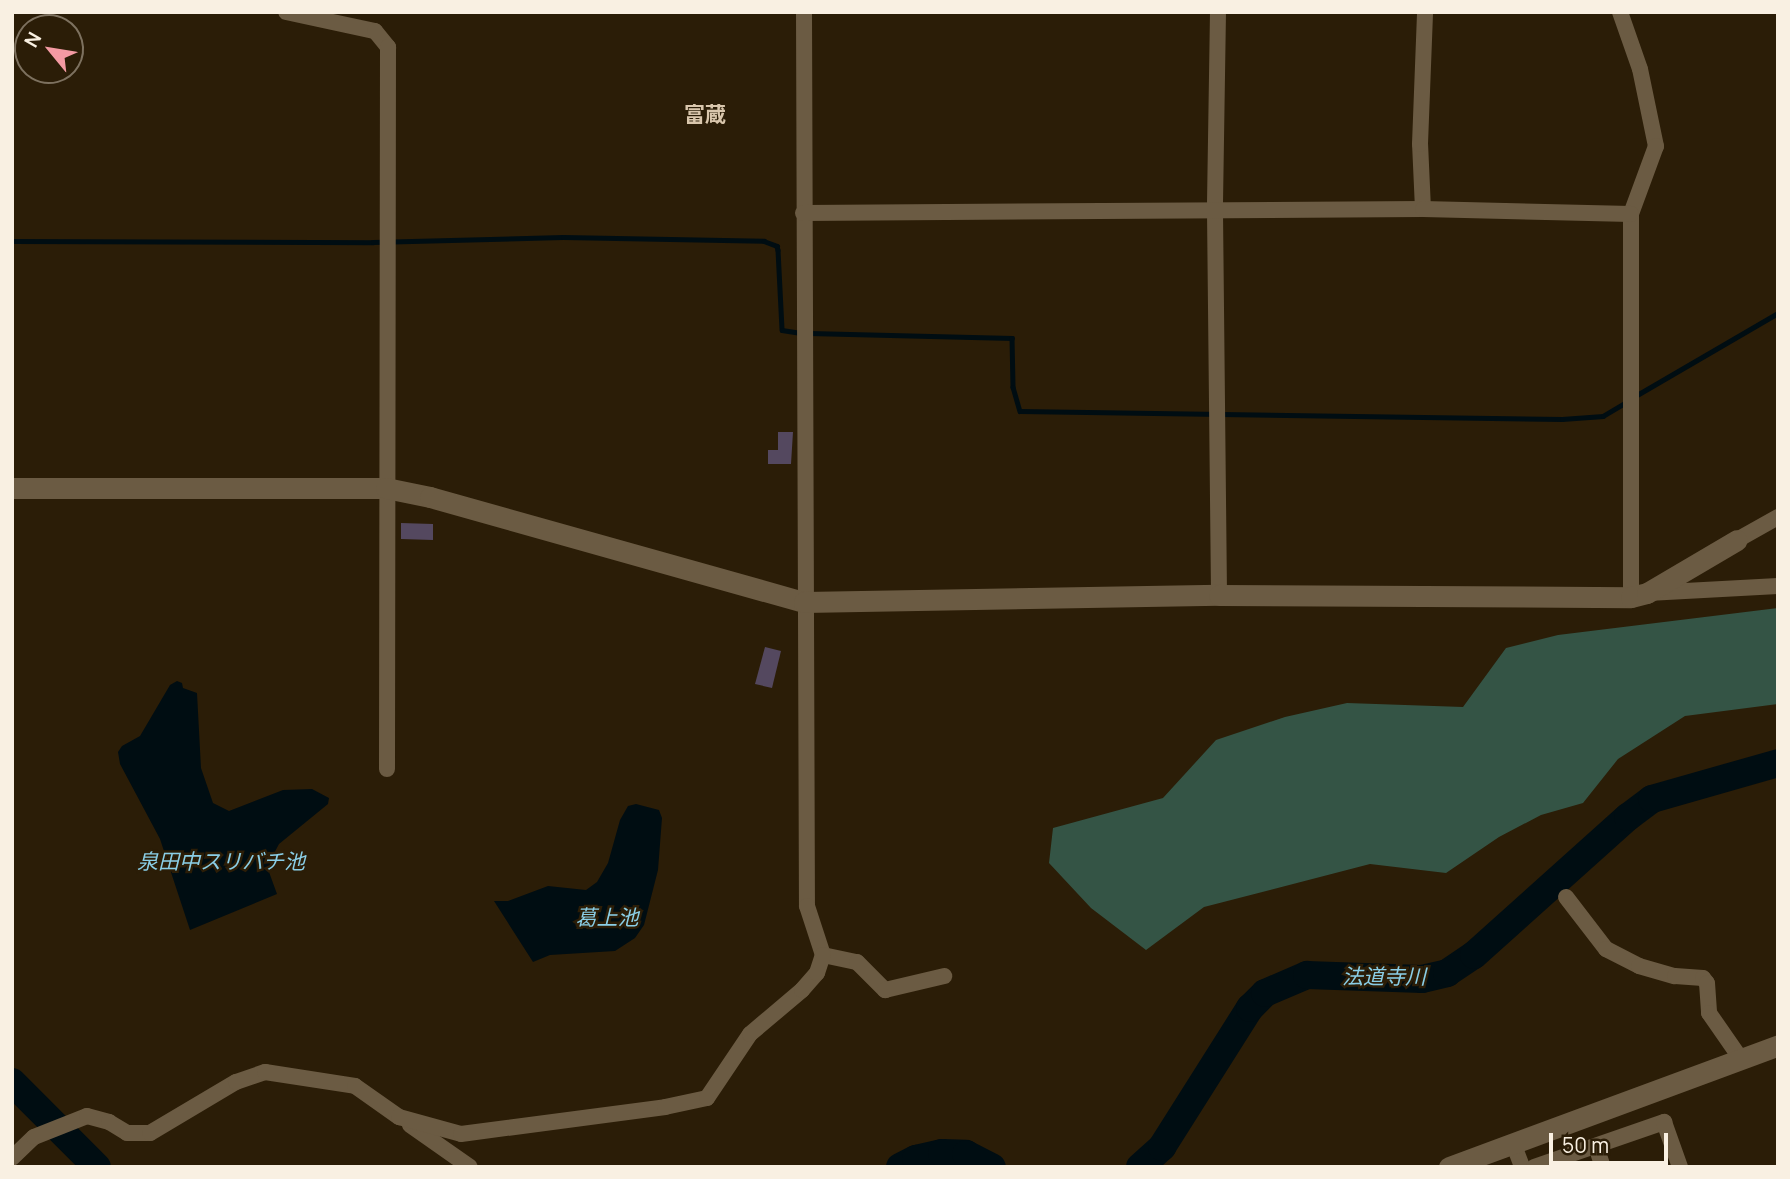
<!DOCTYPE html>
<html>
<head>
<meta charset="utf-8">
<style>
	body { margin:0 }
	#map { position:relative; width:1790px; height:1179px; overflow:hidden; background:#2b1d07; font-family:Manrope,"Noto Sans JP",sans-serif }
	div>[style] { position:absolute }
	.forest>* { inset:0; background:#345445 }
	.water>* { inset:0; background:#000d12 }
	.stream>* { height:4.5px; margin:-2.25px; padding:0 2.25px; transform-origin:2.25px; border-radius:2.25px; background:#000d12 }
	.river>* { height:28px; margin:-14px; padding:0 14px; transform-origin:14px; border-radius:14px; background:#000d12 }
	.building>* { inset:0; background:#54485f }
	.street>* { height:16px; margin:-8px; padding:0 8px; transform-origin:8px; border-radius:8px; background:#6b5b43 }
	.secondary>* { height:21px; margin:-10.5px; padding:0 10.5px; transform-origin:10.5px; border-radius:10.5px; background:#6b5b43 }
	span { translate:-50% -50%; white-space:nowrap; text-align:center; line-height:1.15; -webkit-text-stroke:5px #2b1d07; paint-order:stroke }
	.neighbourhood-label { font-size:21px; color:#d9c6ac; font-weight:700 }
	.water-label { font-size:21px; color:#8acee6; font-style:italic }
	.frame { position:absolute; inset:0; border:14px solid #f9f0e2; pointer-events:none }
	.north { position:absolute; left:14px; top:14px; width:70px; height:70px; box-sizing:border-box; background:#2b1d07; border:2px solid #7d715f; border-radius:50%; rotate:300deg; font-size:19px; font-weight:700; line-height:28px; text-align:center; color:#f9f0e2 }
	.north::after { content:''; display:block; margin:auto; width:24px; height:32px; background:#f49aa3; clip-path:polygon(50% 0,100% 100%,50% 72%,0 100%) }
	.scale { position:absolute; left:1549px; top:1133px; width:119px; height:32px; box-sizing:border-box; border:4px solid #f9f0e2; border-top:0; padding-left:9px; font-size:21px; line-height:24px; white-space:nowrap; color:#f9f0e2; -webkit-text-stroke:5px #2b1d07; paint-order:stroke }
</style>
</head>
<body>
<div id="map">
	<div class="forest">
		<div style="clip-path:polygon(1778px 608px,1778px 704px,1685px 716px,1618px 759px,1583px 803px,1541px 815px,1499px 837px,1446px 873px,1370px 864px,1204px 907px,1146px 950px,1091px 908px,1049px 863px,1053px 828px,1163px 798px,1216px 740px,1285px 717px,1347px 703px,1463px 707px,1506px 648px,1558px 635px)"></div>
	</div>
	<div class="water">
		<div style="clip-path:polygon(177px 681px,182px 683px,183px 688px,197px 693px,201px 768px,213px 803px,229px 811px,283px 790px,312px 789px,329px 798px,328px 804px,279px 844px,271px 859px,269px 872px,277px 894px,190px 930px,160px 839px,120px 764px,118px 752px,122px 746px,140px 736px,170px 685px)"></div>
		<div style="clip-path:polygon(636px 804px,659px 810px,662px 818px,658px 870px,644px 925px,635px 938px,615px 951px,550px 955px,533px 962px,494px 901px,508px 901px,548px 886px,586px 890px,597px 882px,608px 863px,620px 820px,628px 806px)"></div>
	</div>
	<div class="stream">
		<div style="left:12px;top:241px;width:361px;rotate:0.2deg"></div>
		<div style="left:373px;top:242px;width:190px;rotate:-1.5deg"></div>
		<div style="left:563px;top:237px;width:201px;rotate:1.1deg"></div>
		<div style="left:764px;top:241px;width:14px;rotate:21deg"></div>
		<div style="left:777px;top:246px;width:4px;rotate:76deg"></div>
		<div style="left:778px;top:250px;width:80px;rotate:87.1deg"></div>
		<div style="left:782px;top:330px;width:19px;rotate:9deg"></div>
		<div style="left:809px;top:333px;width:203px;rotate:1.4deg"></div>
		<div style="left:1012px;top:338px;width:49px;rotate:88.8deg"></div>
		<div style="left:1013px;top:387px;width:25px;rotate:74deg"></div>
		<div style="left:1020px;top:411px;width:542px;rotate:0.85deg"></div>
		<div style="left:1562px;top:419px;width:41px;rotate:-4.2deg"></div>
		<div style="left:1603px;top:416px;width:27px;rotate:-31deg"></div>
		<div style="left:1637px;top:395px;width:163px;rotate:-30.2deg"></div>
	</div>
	<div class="river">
		<div style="left:12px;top:1082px;width:120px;rotate:45deg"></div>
		<div style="left:900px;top:1167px;width:18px;rotate:-27deg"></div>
		<div style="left:916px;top:1159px;width:27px;rotate:-13deg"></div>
		<div style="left:942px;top:1153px;width:24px;rotate:2deg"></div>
		<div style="left:966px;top:1154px;width:29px;rotate:27deg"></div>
		<div style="left:1140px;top:1167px;width:30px;rotate:-42deg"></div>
		<div style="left:1162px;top:1147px;width:165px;rotate:-57.7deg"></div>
		<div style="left:1250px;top:1008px;width:21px;rotate:-45deg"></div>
		<div style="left:1265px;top:993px;width:46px;rotate:-23.2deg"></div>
		<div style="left:1307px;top:975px;width:115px;rotate:2deg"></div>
		<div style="left:1422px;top:979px;width:26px;rotate:-13deg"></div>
		<div style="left:1447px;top:973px;width:32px;rotate:-34deg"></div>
		<div style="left:1474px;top:955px;width:207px;rotate:-41.9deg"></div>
		<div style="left:1628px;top:817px;width:30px;rotate:-37deg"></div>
		<div style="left:1652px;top:799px;width:131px;rotate:-15.9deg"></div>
	</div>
	<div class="building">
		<div style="clip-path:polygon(778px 432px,793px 432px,791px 464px,768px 464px,768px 450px,778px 450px)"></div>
		<div style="clip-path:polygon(401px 523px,433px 524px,433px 540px,401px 539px)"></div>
		<div style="clip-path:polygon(765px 647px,781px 651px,772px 688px,755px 684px)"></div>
	</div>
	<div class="street">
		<div style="left:286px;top:12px;width:91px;rotate:12.1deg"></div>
		<div style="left:375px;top:31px;width:21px;rotate:51deg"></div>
		<div style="left:388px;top:47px;width:722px;rotate:90.08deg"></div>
		<div style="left:804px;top:12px;width:894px;rotate:89.81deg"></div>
		<div style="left:807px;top:906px;width:52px;rotate:71.9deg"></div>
		<div style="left:823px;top:955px;width:35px;rotate:12deg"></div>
		<div style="left:857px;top:962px;width:40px;rotate:45deg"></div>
		<div style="left:885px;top:990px;width:61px;rotate:-13.3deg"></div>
		<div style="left:1218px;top:12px;width:200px;rotate:90.9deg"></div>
		<div style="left:1215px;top:212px;width:383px;rotate:89.4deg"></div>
		<div style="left:1620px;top:12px;width:60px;rotate:70.7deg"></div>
		<div style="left:1640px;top:69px;width:79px;rotate:78.3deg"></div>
		<div style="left:1656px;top:146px;width:72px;rotate:110.2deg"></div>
		<div style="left:1631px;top:214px;width:383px;rotate:90deg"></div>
		<div style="left:1423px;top:209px;width:65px;rotate:-92.6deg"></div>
		<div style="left:1420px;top:144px;width:132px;rotate:-87.8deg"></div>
		<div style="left:803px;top:213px;width:620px;rotate:-0.37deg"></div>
		<div style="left:1423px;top:209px;width:208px;rotate:1.4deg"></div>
		<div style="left:1737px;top:540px;width:47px;rotate:-29.3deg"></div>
		<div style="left:1648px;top:593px;width:130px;rotate:-3.1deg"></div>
		<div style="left:1566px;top:897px;width:66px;rotate:52.4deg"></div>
		<div style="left:1606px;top:949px;width:37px;rotate:27deg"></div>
		<div style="left:1639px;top:966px;width:37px;rotate:16deg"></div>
		<div style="left:1675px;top:976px;width:28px;rotate:4deg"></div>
		<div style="left:1703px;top:978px;width:6px;rotate:51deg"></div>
		<div style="left:1707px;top:983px;width:30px;rotate:86deg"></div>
		<div style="left:1709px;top:1013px;width:56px;rotate:55.2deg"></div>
		<div style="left:410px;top:1125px;width:73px;rotate:35deg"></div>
		<div style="left:1513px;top:1143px;width:26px;rotate:69deg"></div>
		<div style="left:1596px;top:1146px;width:22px;rotate:72deg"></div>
		<div style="left:12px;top:1158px;width:30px;rotate:-44deg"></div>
		<div style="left:34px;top:1137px;width:57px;rotate:-21.6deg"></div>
		<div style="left:87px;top:1116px;width:23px;rotate:15deg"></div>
		<div style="left:109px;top:1122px;width:21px;rotate:31deg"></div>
		<div style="left:127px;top:1133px;width:23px"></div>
		<div style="left:150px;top:1133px;width:100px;rotate:-30.7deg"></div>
		<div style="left:236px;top:1082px;width:31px;rotate:-19deg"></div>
		<div style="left:265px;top:1072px;width:91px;rotate:8.8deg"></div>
		<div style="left:355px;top:1086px;width:54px;rotate:35.2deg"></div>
		<div style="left:399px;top:1117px;width:64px;rotate:15.3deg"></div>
		<div style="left:461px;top:1134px;width:206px;rotate:-7.5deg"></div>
		<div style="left:665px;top:1107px;width:43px;rotate:-12.1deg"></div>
		<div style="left:707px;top:1098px;width:77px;rotate:-56.1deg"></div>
		<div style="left:750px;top:1034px;width:68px;rotate:-40.2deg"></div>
		<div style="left:802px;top:990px;width:23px;rotate:-49deg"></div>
		<div style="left:817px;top:973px;width:19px;rotate:-72deg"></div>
		<div style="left:1534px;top:1167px;width:138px;rotate:-19.1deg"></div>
		<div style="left:1664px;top:1122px;width:48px;rotate:70.4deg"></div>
	</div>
	<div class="secondary">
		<div style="left:12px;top:488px;width:374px"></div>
		<div style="left:386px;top:488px;width:45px;rotate:11.6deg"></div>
		<div style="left:430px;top:497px;width:388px;rotate:15.7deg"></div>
		<div style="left:804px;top:602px;width:415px;rotate:-1deg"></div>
		<div style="left:1219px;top:595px;width:412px;rotate:0.3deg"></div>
		<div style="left:1631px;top:597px;width:16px;rotate:-14deg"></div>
		<div style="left:1647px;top:593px;width:104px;rotate:-30.5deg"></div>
		<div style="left:1449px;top:1167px;width:351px;rotate:-20.3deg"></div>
	</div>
	<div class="neighbourhood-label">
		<span style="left:705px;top:114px">富蔵</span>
	</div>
	<div class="water-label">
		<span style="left:221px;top:861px">泉田中スリバチ池</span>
		<span style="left:607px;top:917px">葛上池</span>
		<span style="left:1384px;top:976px">法道寺川</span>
	</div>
	<div class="frame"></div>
	<div class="north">N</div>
	<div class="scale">50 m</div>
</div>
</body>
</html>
